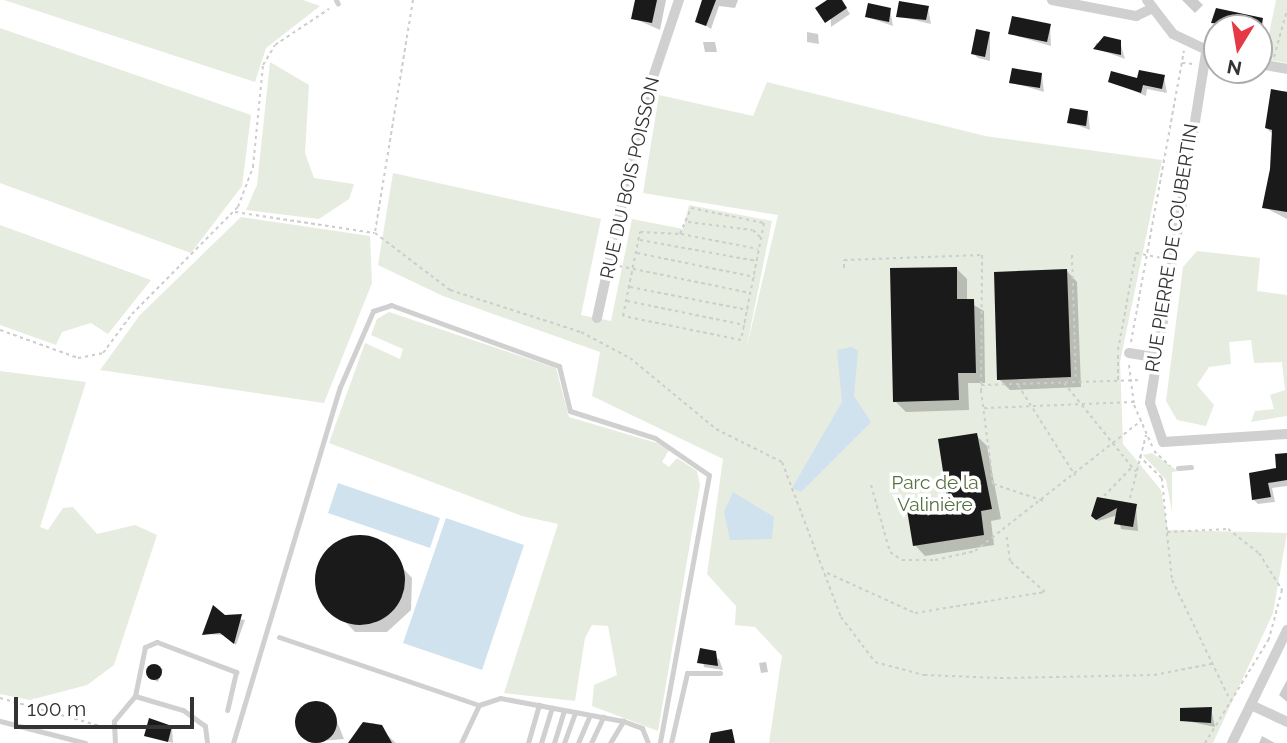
<!DOCTYPE html>
<html>
<head>
<meta charset="utf-8">
<style>
	body { margin:0 }
	#map { position:relative; width:1287px; height:743px; overflow:hidden; background:#fff; font-family:Raleway,sans-serif }
	div>[style] { position:absolute }
	.green>* { inset:0; background:#e6ecdf }
	.water>* { inset:0; background:#cfe2ee }
	.shadow>* { inset:0; background:#0003 }
	.building>* { inset:0; background:#1a1a1a }
	.round { border-radius:50% }
	.path>* { height:2px; margin-top:-1px; transform-origin:0; background:repeating-linear-gradient(90deg,#cdcdcd 0 3.5px,transparent 0 7px) }
	.lane>* { height:5px; margin:-2.5px; padding:0 2.5px; transform-origin:2.5px; border-radius:2.5px; background:#d0d0d0 }
	.street>* { height:10px; margin:-5px; padding:0 5px; transform-origin:5px; border-radius:5px; background:#d0d0d0 }
	span { translate:-50% -50%; white-space:nowrap; text-align:center; line-height:1.15; -webkit-text-stroke:7px #fff; paint-order:stroke }
	.street-label { font-size:19px; color:#333 }
	.park-label { font-size:19px; color:#56703f }
	.north { position:absolute; left:1203px; top:14px; width:70px; height:70px; box-sizing:border-box; background:#fff; border:2px solid #adadad; border-radius:50%; rotate:191deg; font-size:19px; font-weight:700; line-height:28px; text-align:center; color:#333 }
	.north::after { content:''; display:block; margin:auto; width:24px; height:32px; background:#e63946; clip-path:polygon(50% 0,100% 100%,50% 72%,0 100%) }
	.scale { position:absolute; left:14px; top:697px; width:180px; height:32px; box-sizing:border-box; border:4px solid #333; border-top:0; padding-left:9px; font-size:21px; line-height:24px; white-space:nowrap; color:#333; -webkit-text-stroke:5px #fff; paint-order:stroke }
</style>
</head>
<body>
<div id="map">
	<div class="green">
		<div style="clip-path:polygon(4px 0,303px 0,320px 6px,266px 48px,255px 82px)"></div>
		<div style="clip-path:polygon(1276px 0,1287px 0,1287px 63px,1264px 59px)"></div>
		<div style="clip-path:polygon(0 28px,251px 115px,242px 186px,191px 253px,0 183px)"></div>
		<div style="clip-path:polygon(270px 62px,309px 85px,305px 153px,314px 178px,354px 184px,349px 199px,319px 219px,246px 210px,257px 185px)"></div>
		<div style="clip-path:polygon(767px 82px,985px 136px,1162px 160px,1120px 362px,1123px 444px,1161px 490px,1168px 530px,1287px 533px,1273px 613px,1213px 743px,769px 743px,782px 656px,755px 627px,735px 625px,736px 606px,707px 574px,723px 459px,592px 396px,600px 352px,443px 296px,378px 265px,393px 173px,601px 219px,581px 315px,611px 321px,632px 219px,683px 229px,689px 205px,772px 221px,746px 350px,778px 215px,643px 193px,659px 95px,753px 116px)"></div>
		<div style="clip-path:polygon(241px 217px,370px 236px,372px 283px,324px 403px,100px 370px,140px 315px)"></div>
		<div style="clip-path:polygon(0 225px,151px 280px,108px 334px,91px 323px,62px 332px,56px 345px,0 325px)"></div>
		<div style="clip-path:polygon(1197px 251px,1260px 258px,1257px 291px,1287px 295px,1287px 416px,1251px 422px,1255px 411px,1274px 409px,1270px 395px,1285px 390px,1282px 362px,1254px 363px,1251px 340px,1229px 342px,1231px 364px,1209px 367px,1197px 385px,1214px 405px,1206px 426px,1177px 420px,1166px 401px,1183px 267px)"></div>
		<div style="clip-path:polygon(389px 312px,556px 368px,569px 417px,657px 443px,669px 450px,662px 462px,669px 467px,677px 458px,697px 471px,700px 485px,658px 731px,592px 706px,594px 685px,617px 675px,608px 626px,592px 625px,585px 638px,575px 701px,504px 693px,558px 524px,522px 516px,329px 443px,365px 343px,400px 359px,403px 349px,371px 335px,377px 319px)"></div>
		<div style="clip-path:polygon(0 371px,86px 382px,40px 527px,48px 530px,63px 508px,73px 507px,97px 534px,135px 525px,157px 535px,114px 665px,87px 685px,30px 700px,0 694px)"></div>
		<div style="clip-path:polygon(1152px 453px,1178px 471px,1172px 472px,1172px 511px,1166px 480px,1143px 455px)"></div>
	</div>
	<div class="water">
		<div style="clip-path:polygon(852px 347px,858px 351px,854px 396px,871px 422px,801px 492px,792px 488px,842px 402px,837px 350px)"></div>
		<div style="clip-path:polygon(338px 483px,440px 518px,430px 548px,328px 513px)"></div>
		<div style="clip-path:polygon(733px 492px,774px 517px,772px 539px,730px 540px,724px 512px)"></div>
		<div style="clip-path:polygon(446px 518px,524px 545px,482px 670px,403px 643px)"></div>
	</div>
	<div class="shadow">
		<div style="clip-path:polygon(637px 0,666px 0,660px 30px,633px 18px)"></div>
		<div style="clip-path:polygon(707px 0,738px 0,735px 8px,719px 6px,711px 29px,700px 22px)"></div>
		<div style="clip-path:polygon(831px 0,841px 0,850px 14px,831px 27px)"></div>
		<div style="clip-path:polygon(1182px 0,1198px 0,1203px 5px,1195px 13px)"></div>
		<div style="clip-path:polygon(928px 8px,931px 24px,898px 16px)"></div>
		<div style="clip-path:polygon(890px 10px,893px 26px,867px 17px)"></div>
		<div style="clip-path:polygon(1263px 20px,1264px 36px,1259px 28px,1213px 22px)"></div>
		<div style="clip-path:polygon(1050px 25px,1051px 46px,1010px 34px)"></div>
		<div style="clip-path:polygon(807px 32px,818px 34px,819px 44px,807px 42px)"></div>
		<div style="clip-path:polygon(990px 33px,990px 61px,978px 58px,973px 53px)"></div>
		<div style="clip-path:polygon(703px 42px,715px 42px,717px 52px,705px 52px)"></div>
		<div style="clip-path:polygon(1120px 42px,1125px 59px,1095px 48px,1096px 43px)"></div>
		<div style="clip-path:polygon(1042px 75px,1044px 92px,1011px 82px)"></div>
		<div style="clip-path:polygon(1164px 77px,1167px 93px,1147px 89px,1146px 96px,1110px 81px)"></div>
		<div style="clip-path:polygon(1272px 91px,1287px 91px,1287px 219px,1264px 207px,1272px 170px,1274px 135px,1266px 128px)"></div>
		<div style="clip-path:polygon(1088px 113px,1090px 130px,1069px 122px)"></div>
		<div style="clip-path:polygon(956px 268px,967px 279px,967px 301px,984px 311px,985px 383px,968px 383px,969px 410px,906px 412px,895px 401px)"></div>
		<div style="clip-path:polygon(1067px 271px,1077px 282px,1081px 387px,1010px 390px,999px 379px)"></div>
		<div style="clip-path:polygon(976px 435px,987px 446px,1001px 519px,991px 521px,994px 545px,925px 556px,915px 545px,949px 499px)"></div>
		<div style="clip-path:polygon(1287px 454px,1287px 486px,1272px 488px,1275px 502px,1258px 504px,1253px 499px)"></div>
		<div style="clip-path:polygon(1098px 499px,1136px 506px,1138px 531px,1121px 529px,1118px 515px,1098px 521px,1093px 515px)"></div>
		<div style="clip-path:polygon(343px 541px,378px 541px,412px 578px,411px 610px,387px 632px,355px 632px,319px 594px,321px 562px)"></div>
		<div style="clip-path:polygon(225px 617px,245px 620px,236px 645px,224px 635px,204px 634px)"></div>
		<div style="clip-path:polygon(701px 651px,719px 659px,723px 670px,704px 667px)"></div>
		<div style="clip-path:polygon(766px 662px,768px 672px,761px 673px,759px 663px)"></div>
		<div style="clip-path:polygon(152px 665px,163px 669px,158px 682px,148px 677px)"></div>
		<div style="clip-path:polygon(1287px 680px,1287px 702px,1279px 695px)"></div>
		<div style="clip-path:polygon(312px 703px,334px 714px,344px 739px,310px 742px,297px 726px,300px 711px)"></div>
		<div style="clip-path:polygon(1211px 709px,1215px 727px,1182px 720px)"></div>
		<div style="clip-path:polygon(374px 723px,396px 743px,352px 743px,360px 725px)"></div>
		<div style="clip-path:polygon(172px 727px,173px 743px,146px 735px)"></div>
		<div style="clip-path:polygon(1262px 736px,1275px 743px,1259px 743px)"></div>
	</div>
	<div class="building">
		<div style="clip-path:polygon(635px 0,657px 0,652px 23px,631px 19px)"></div>
		<div style="clip-path:polygon(702px 0,716px 0,706px 26px,695px 22px)"></div>
		<div style="clip-path:polygon(827px 0,842px 0,847px 8px,825px 23px,815px 8px)"></div>
		<div style="clip-path:polygon(899px 1px,929px 6px,926px 20px,896px 17px)"></div>
		<div style="clip-path:polygon(868px 3px,891px 8px,889px 22px,865px 17px)"></div>
		<div style="clip-path:polygon(1216px 8px,1263px 18px,1261px 28px,1211px 23px)"></div>
		<div style="clip-path:polygon(1012px 16px,1051px 24px,1047px 42px,1008px 34px)"></div>
		<div style="clip-path:polygon(976px 29px,990px 32px,985px 57px,971px 54px)"></div>
		<div style="clip-path:polygon(1104px 36px,1121px 40px,1121px 55px,1093px 49px)"></div>
		<div style="clip-path:polygon(1012px 68px,1042px 73px,1040px 88px,1009px 83px)"></div>
		<div style="clip-path:polygon(1139px 70px,1165px 75px,1162px 89px,1143px 85px,1141px 93px,1108px 82px,1111px 71px,1137px 78px)"></div>
		<div style="clip-path:polygon(1271px 89px,1287px 92px,1287px 212px,1262px 208px,1270px 169px,1272px 130px,1265px 128px)"></div>
		<div style="clip-path:polygon(1070px 108px,1088px 111px,1086px 126px,1067px 123px)"></div>
		<div style="clip-path:polygon(957px 267px,957px 299px,974px 299px,976px 373px,958px 373px,959px 400px,893px 402px,890px 268px)"></div>
		<div style="clip-path:polygon(1067px 269px,1071px 377px,997px 380px,994px 272px)"></div>
		<div style="clip-path:polygon(977px 433px,992px 509px,981px 511px,984px 535px,913px 546px,906px 504px,947px 497px,938px 439px)"></div>
		<div style="clip-path:polygon(1287px 453px,1287px 480px,1268px 483px,1271px 497px,1252px 500px,1249px 473px,1276px 468px,1275px 454px)"></div>
		<div style="clip-path:polygon(1097px 497px,1137px 504px,1133px 527px,1114px 524px,1117px 508px,1096px 520px,1091px 516px)"></div>
		<div class="round" style="left:315px;top:535px;width:90px;height:90px"></div>
		<div style="clip-path:polygon(213px 605px,225px 615px,242px 614px,234px 644px,220px 633px,202px 635px)"></div>
		<div style="clip-path:polygon(700px 648px,716px 651px,718px 666px,697px 663px)"></div>
		<div class="round" style="left:146px;top:664px;width:16px;height:16px"></div>
		<div class="round" style="left:295px;top:701px;width:42px;height:42px"></div>
		<div style="clip-path:polygon(1212px 707px,1211px 723px,1180px 721px,1180px 708px)"></div>
		<div style="clip-path:polygon(149px 718px,172px 726px,168px 742px,144px 736px)"></div>
		<div style="clip-path:polygon(363px 722px,382px 725px,392px 743px,348px 743px)"></div>
		<div style="clip-path:polygon(732px 729px,735px 743px,709px 743px,711px 733px)"></div>
	</div>
	<div class="path">
		<div style="left:413px;top:0;width:236px;rotate:99.3deg"></div>
		<div style="left:375px;top:233px;width:94px;rotate:37.2deg"></div>
		<div style="left:450px;top:290px;width:138px;rotate:17.8deg"></div>
		<div style="left:581px;top:332px;width:55px;rotate:28deg"></div>
		<div style="left:630px;top:358px;width:112px;rotate:39.5deg"></div>
		<div style="left:716px;top:429px;width:74px;rotate:26.6deg"></div>
		<div style="left:782px;top:462px;width:166px;rotate:69.2deg"></div>
		<div style="left:841px;top:617px;width:56px;rotate:52.9deg"></div>
		<div style="left:875px;top:662px;width:51px;rotate:14.9deg"></div>
		<div style="left:924px;top:675px;width:76px;rotate:2.3deg"></div>
		<div style="left:1000px;top:678px;width:154px;rotate:-1.1deg"></div>
		<div style="left:1154px;top:675px;width:63px;rotate:-11deg"></div>
		<div style="left:1274px;top:57px;width:49px;rotate:-74.5deg"></div>
		<div style="left:1182px;top:63px;width:12px;rotate:5deg"></div>
		<div style="left:691px;top:208px;width:75px;rotate:11.6deg"></div>
		<div style="left:764px;top:223px;width:119px;rotate:101.1deg"></div>
		<div style="left:741px;top:340px;width:120px;rotate:-168.5deg"></div>
		<div style="left:623px;top:316px;width:86px;rotate:-78.6deg"></div>
		<div style="left:640px;top:232px;width:40px;rotate:2.9deg"></div>
		<div style="left:680px;top:234px;width:28px;rotate:-67deg"></div>
		<div style="left:235px;top:212px;width:141px;rotate:8.6deg"></div>
		<div style="left:688px;top:222px;width:65px;rotate:7deg"></div>
		<div style="left:753px;top:230px;width:11px;rotate:45deg"></div>
		<div style="left:681px;top:234px;width:78px;rotate:11deg"></div>
		<div style="left:640px;top:240px;width:119px;rotate:10.2deg"></div>
		<div style="left:637px;top:253px;width:120px;rotate:11.5deg"></div>
		<div style="left:1072px;top:255px;width:125px;rotate:88.2deg"></div>
		<div style="left:619px;top:266px;width:134px;rotate:11.6deg"></div>
		<div style="left:844px;top:268px;width:8px;rotate:-90deg"></div>
		<div style="left:844px;top:260px;width:138px;rotate:-2.1deg"></div>
		<div style="left:982px;top:255px;width:135px;rotate:90.4deg"></div>
		<div style="left:981px;top:390px;width:95px;rotate:82.7deg"></div>
		<div style="left:993px;top:484px;width:54px;rotate:18.4deg"></div>
		<div style="left:630px;top:287px;width:120px;rotate:11deg"></div>
		<div style="left:627px;top:301px;width:120px;rotate:11.5deg"></div>
		<div style="left:0;top:330px;width:83px;rotate:19.7deg"></div>
		<div style="left:78px;top:358px;width:25px;rotate:-11deg"></div>
		<div style="left:103px;top:353px;width:49px;rotate:-53.4deg"></div>
		<div style="left:132px;top:314px;width:151px;rotate:-45.3deg"></div>
		<div style="left:238px;top:207px;width:43px;rotate:-69.4deg"></div>
		<div style="left:253px;top:167px;width:102px;rotate:-84.4deg"></div>
		<div style="left:263px;top:65px;width:23px;rotate:-59deg"></div>
		<div style="left:275px;top:45px;width:65px;rotate:-33.7deg"></div>
		<div style="left:1131px;top:342px;width:296px;rotate:-79.7deg"></div>
		<div style="left:1118px;top:350px;width:99px;rotate:-79.5deg"></div>
		<div style="left:1136px;top:253px;width:25px;rotate:11deg"></div>
		<div style="left:1118px;top:355px;width:26px;rotate:90deg"></div>
		<div style="left:1129px;top:365px;width:40px;rotate:82.9deg"></div>
		<div style="left:1134px;top:405px;width:45px;rotate:66.3deg"></div>
		<div style="left:1064px;top:383px;width:114px;rotate:51deg"></div>
		<div style="left:981px;top:385px;width:161px;rotate:-1.8deg"></div>
		<div style="left:1018px;top:385px;width:107px;rotate:57.7deg"></div>
		<div style="left:984px;top:408px;width:149px;rotate:-2.3deg"></div>
		<div style="left:1154px;top:451px;width:22px;rotate:43deg"></div>
		<div style="left:1139px;top:456px;width:32px;rotate:44deg"></div>
		<div style="left:1162px;top:478px;width:54px;rotate:84.7deg"></div>
		<div style="left:1167px;top:532px;width:61px;rotate:-2.8deg"></div>
		<div style="left:1228px;top:529px;width:39px;rotate:38deg"></div>
		<div style="left:1259px;top:553px;width:44px;rotate:58.1deg"></div>
		<div style="left:1282px;top:590px;width:51px;rotate:104.9deg"></div>
		<div style="left:1269px;top:639px;width:122px;rotate:121.6deg"></div>
		<div style="left:871px;top:485px;width:70px;rotate:74.2deg"></div>
		<div style="left:890px;top:552px;width:14px;rotate:34deg"></div>
		<div style="left:902px;top:560px;width:33px"></div>
		<div style="left:935px;top:560px;width:41px;rotate:-12.7deg"></div>
		<div style="left:975px;top:551px;width:211px;rotate:-38.1deg"></div>
		<div style="left:1104px;top:496px;width:40px;rotate:-46deg"></div>
		<div style="left:1130px;top:498px;width:65px;rotate:-75.7deg"></div>
		<div style="left:1167px;top:533px;width:47px;rotate:83.9deg"></div>
		<div style="left:1172px;top:580px;width:129px;rotate:64.2deg"></div>
		<div style="left:827px;top:573px;width:97px;rotate:24.4deg"></div>
		<div style="left:915px;top:613px;width:132px;rotate:-9.2deg"></div>
		<div style="left:1045px;top:592px;width:47px;rotate:-138.5deg"></div>
		<div style="left:1010px;top:561px;width:27px;rotate:-98deg"></div>
		<div style="left:0;top:698px;width:104px;rotate:15.6deg"></div>
	</div>
	<div class="lane">
		<div style="left:336px;top:0;width:4px;rotate:63deg"></div>
		<div style="left:1178px;top:468px;width:13px;rotate:-4deg"></div>
		<div style="left:279px;top:637px;width:211px;rotate:18.8deg"></div>
		<div style="left:135px;top:696px;width:50px;rotate:-78.5deg"></div>
		<div style="left:145px;top:647px;width:13px;rotate:-23deg"></div>
		<div style="left:157px;top:642px;width:85px;rotate:20.8deg"></div>
		<div style="left:236px;top:672px;width:39px;rotate:103deg"></div>
		<div style="left:135px;top:696px;width:50px;rotate:16.3deg"></div>
		<div style="left:183px;top:710px;width:27px;rotate:36deg"></div>
		<div style="left:205px;top:726px;width:17px;rotate:83deg"></div>
		<div style="left:0;top:721px;width:88px;rotate:14.5deg"></div>
		<div style="left:115px;top:743px;width:22px;rotate:-93deg"></div>
		<div style="left:114px;top:721px;width:33px;rotate:-50deg"></div>
		<div style="left:233px;top:743px;width:372px;rotate:-73.3deg"></div>
		<div style="left:340px;top:387px;width:83px;rotate:-66.5deg"></div>
		<div style="left:373px;top:311px;width:19px;rotate:-18deg"></div>
		<div style="left:391px;top:305px;width:179px;rotate:20deg"></div>
		<div style="left:559px;top:366px;width:46px;rotate:76.3deg"></div>
		<div style="left:570px;top:411px;width:89px;rotate:17.6deg"></div>
		<div style="left:655px;top:438px;width:65px;rotate:34.4deg"></div>
		<div style="left:709px;top:475px;width:272px;rotate:100.4deg"></div>
		<div style="left:461px;top:743px;width:42px;rotate:-64.7deg"></div>
		<div style="left:479px;top:705px;width:22px;rotate:-18deg"></div>
		<div style="left:500px;top:698px;width:125px;rotate:10.6deg"></div>
		<div style="left:623px;top:721px;width:20px;rotate:20deg"></div>
		<div style="left:642px;top:728px;width:16px;rotate:68deg"></div>
		<div style="left:528px;top:743px;width:40px;rotate:-74deg"></div>
		<div style="left:541px;top:743px;width:37px;rotate:-73deg"></div>
		<div style="left:554px;top:743px;width:34px;rotate:-73deg"></div>
		<div style="left:564px;top:743px;width:33px;rotate:-70deg"></div>
		<div style="left:578px;top:743px;width:30px;rotate:-67deg"></div>
		<div style="left:591px;top:743px;width:29px;rotate:-65deg"></div>
		<div style="left:610px;top:743px;width:26px;rotate:-59deg"></div>
		<div style="left:671px;top:743px;width:72px;rotate:-77.1deg"></div>
		<div style="left:687px;top:673px;width:33px"></div>
	</div>
	<div class="street">
		<div style="left:1052px;top:0;width:86px;rotate:10.8deg"></div>
		<div style="left:1136px;top:16px;width:17px;rotate:-25deg"></div>
		<div style="left:1147px;top:0;width:43px;rotate:52.6deg"></div>
		<div style="left:1173px;top:34px;width:49px;rotate:25.5deg"></div>
		<div style="left:1206px;top:53px;width:354px;rotate:99.1deg"></div>
		<div style="left:1150px;top:403px;width:41px;rotate:71.6deg"></div>
		<div style="left:1163px;top:442px;width:124px;rotate:-3.7deg"></div>
		<div style="left:1259px;top:64px;width:28px;rotate:10deg"></div>
		<div style="left:597px;top:318px;width:219px;rotate:-77.6deg"></div>
		<div style="left:644px;top:104px;width:110px;rotate:-71.4deg"></div>
		<div style="left:1129px;top:353px;width:24px;rotate:9deg"></div>
		<div style="left:1251px;top:705px;width:40px;rotate:25deg"></div>
		<div style="left:1232px;top:743px;width:126px;rotate:-64deg"></div>
	</div>
	<div class="street-label">
		<span style="left:630px;top:178px;rotate:-77deg">RUE DU BOIS POISSON</span>
		<span style="left:1172px;top:248px;rotate:-81deg">RUE PIERRE DE COUBERTIN</span>
	</div>
	<div class="park-label">
		<span style="left:935px;top:494px">Parc de la<br>Valinière</span>
	</div>
	<div class="north">N</div>
	<div class="scale">100 m</div>
</div>
</body>
</html>
